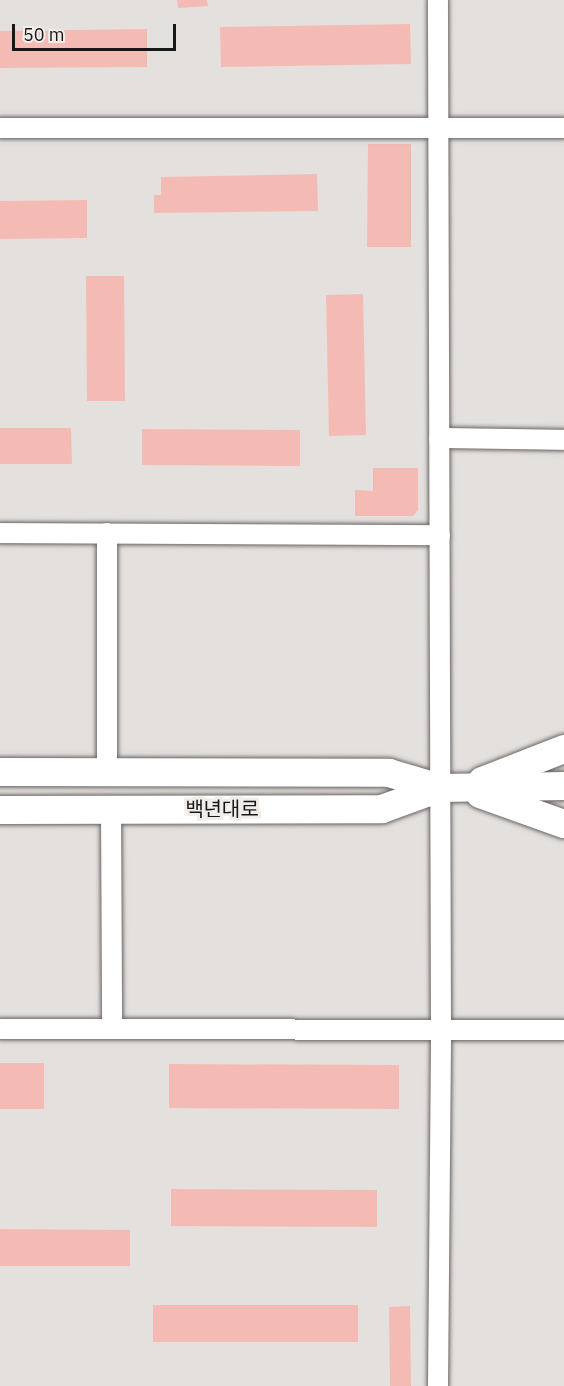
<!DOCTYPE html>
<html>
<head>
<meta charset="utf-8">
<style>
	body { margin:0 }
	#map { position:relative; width:564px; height:1386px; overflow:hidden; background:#e3e0de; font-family:"IBM Plex Sans","Noto Sans KR",sans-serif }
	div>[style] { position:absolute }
	.building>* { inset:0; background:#f4bbb4 }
	.roads { filter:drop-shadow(0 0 2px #696664) drop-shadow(0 0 2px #696664) }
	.street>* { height:20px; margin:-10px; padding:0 10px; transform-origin:10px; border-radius:10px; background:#fff }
	.secondary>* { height:28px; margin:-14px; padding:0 14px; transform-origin:14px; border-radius:14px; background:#fff }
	span { translate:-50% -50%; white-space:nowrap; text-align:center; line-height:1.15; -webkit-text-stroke:6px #f0edeb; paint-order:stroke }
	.street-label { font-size:20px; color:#181717 }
	.scale { position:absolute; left:12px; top:24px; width:164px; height:27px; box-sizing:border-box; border:3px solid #181717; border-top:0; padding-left:8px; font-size:18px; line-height:21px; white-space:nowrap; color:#181717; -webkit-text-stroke:4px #f0edeb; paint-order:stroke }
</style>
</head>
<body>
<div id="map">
	<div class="building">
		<div style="clip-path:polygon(177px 0,207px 0,208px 6px,178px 8px)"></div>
		<div style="clip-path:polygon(410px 24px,411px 64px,221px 67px,220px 27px)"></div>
		<div style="clip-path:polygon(147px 29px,147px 67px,0 68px,0 31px)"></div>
		<div style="clip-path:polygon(368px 144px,411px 144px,411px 247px,367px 247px)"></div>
		<div style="clip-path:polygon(317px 174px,318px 211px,154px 213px,154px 195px,161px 195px,161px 177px)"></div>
		<div style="clip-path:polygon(87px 200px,87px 238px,0 239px,0 201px)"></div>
		<div style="clip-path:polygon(86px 276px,124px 276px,125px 401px,87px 401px)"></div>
		<div style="clip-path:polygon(363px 294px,366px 435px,329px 436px,326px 295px)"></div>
		<div style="clip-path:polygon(0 428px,71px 428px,72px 464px,0 464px)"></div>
		<div style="clip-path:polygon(142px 429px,300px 430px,300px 466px,142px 465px)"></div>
		<div style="clip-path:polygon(373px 468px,418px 468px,418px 510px,413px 516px,355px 516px,355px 490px,373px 491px)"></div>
		<div style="clip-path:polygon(0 1063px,44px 1063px,44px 1109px,0 1109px)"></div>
		<div style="clip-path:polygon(169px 1064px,399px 1065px,399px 1109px,169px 1108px)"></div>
		<div style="clip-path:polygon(171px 1189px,377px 1190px,377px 1227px,171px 1226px)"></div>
		<div style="clip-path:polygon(0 1229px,130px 1230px,130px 1266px,0 1266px)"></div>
		<div style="clip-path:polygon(153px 1305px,358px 1305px,358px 1342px,153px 1342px)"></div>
		<div style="clip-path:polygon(410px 1306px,411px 1386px,390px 1386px,389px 1307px)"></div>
	</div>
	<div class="roads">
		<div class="street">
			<div style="left:0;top:128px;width:564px"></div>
			<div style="left:439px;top:438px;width:125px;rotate:0.9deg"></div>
			<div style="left:0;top:533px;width:440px;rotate:0.3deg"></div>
			<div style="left:107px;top:772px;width:239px;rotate:-90deg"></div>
			<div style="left:111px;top:808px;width:220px;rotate:89.7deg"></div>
			<div style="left:0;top:1029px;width:564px;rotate:0.1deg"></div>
			<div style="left:438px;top:1386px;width:356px;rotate:-89.5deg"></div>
			<div style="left:441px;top:1030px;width:1030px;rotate:-90.17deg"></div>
		</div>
		<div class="secondary">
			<div style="left:0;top:772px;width:389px;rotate:0.1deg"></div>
			<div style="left:389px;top:773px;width:53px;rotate:16.4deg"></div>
			<div style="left:440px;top:788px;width:124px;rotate:-0.9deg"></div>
			<div style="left:482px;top:781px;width:88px;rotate:-21.3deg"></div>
			<div style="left:480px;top:794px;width:89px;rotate:19.7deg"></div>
			<div style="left:0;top:810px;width:382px;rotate:-0.1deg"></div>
			<div style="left:382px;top:809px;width:62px;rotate:-19.9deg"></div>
		</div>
	</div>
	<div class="street-label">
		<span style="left:222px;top:808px">백년대로</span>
	</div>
	<div class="scale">50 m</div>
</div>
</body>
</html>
